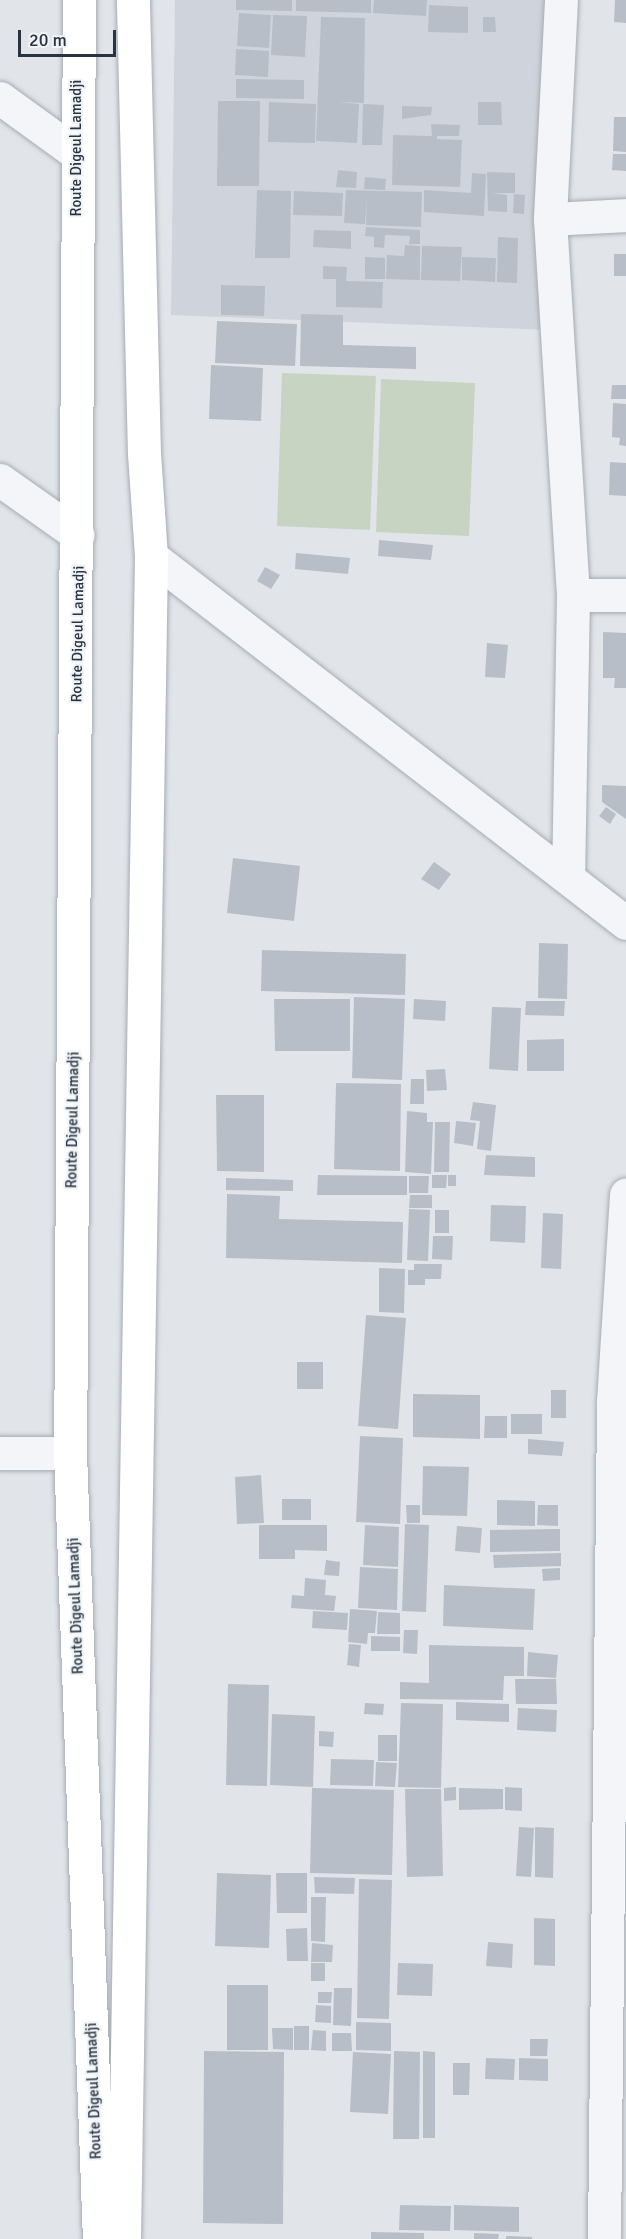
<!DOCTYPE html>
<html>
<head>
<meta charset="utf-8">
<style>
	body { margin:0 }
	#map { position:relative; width:626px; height:2239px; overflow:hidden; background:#e1e5ea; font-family:Signika,sans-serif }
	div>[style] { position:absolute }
	.built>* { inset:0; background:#cfd4dc }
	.green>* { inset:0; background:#c7d4c2 }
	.building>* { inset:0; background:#b8bec7 }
	.roads { filter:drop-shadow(0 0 2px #a6acb4) drop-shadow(0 0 2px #a6acb4) }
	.street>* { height:33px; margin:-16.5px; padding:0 16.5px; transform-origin:16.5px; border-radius:16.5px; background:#f4f5f8 }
	.secondary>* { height:33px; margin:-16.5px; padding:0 16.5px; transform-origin:16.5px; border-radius:16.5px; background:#fff }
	span { translate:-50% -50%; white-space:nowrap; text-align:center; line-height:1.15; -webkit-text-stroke:4.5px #f0f4f7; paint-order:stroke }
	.street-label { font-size:15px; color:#293341 }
	.scale { position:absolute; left:18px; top:30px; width:98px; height:27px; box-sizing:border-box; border:3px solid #293341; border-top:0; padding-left:8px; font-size:18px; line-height:21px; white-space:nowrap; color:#293341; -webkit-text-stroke:4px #f0f4f7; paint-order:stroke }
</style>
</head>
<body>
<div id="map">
	<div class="built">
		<div style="clip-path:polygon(175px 0,551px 0,549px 330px,171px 315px)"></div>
	</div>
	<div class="green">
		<div style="clip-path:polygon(282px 373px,376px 376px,370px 530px,277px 526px)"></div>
		<div style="clip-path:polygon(381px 379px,475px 383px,469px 536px,376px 532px)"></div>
	</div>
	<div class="building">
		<div style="clip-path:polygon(236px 0,292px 0,292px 11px,236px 10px)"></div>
		<div style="clip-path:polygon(296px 0,371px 0,371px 13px,296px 11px)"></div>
		<div style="clip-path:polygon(374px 0,427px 0,426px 16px,373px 13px)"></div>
		<div style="clip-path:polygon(615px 0,626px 0,626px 23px,614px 22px)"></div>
		<div style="clip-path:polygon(429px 5px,468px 7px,468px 33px,428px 32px)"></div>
		<div style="clip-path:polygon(239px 13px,271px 15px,269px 48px,237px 46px)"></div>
		<div style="clip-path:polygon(273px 15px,307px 16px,305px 57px,271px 55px)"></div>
		<div style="clip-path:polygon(321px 17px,365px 18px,364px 103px,338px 102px,359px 104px,357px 143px,316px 141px)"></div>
		<div style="clip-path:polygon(483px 17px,495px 17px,496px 32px,483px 32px)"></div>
		<div style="clip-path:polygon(236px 49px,269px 51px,268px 77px,235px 75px)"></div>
		<div style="clip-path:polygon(236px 79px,304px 80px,304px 99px,236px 98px)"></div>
		<div style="clip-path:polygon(218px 101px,260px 101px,259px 186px,217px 186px)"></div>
		<div style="clip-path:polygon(269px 102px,316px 104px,315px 143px,268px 142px)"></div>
		<div style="clip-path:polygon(478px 102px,501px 102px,502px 125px,478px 125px)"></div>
		<div style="clip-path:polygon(363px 104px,384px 105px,382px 145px,362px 145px)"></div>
		<div style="clip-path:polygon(402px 106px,432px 107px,431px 115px,402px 119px)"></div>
		<div style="clip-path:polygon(614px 117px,626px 117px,626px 152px,613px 151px)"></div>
		<div style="clip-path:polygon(431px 124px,460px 125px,459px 136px,437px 136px,437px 139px,462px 140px,460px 187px,392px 185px,393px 135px,432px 136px)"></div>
		<div style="clip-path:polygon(613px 154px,626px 154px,626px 171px,612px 170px)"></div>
		<div style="clip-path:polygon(338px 170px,357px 172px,356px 188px,336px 187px)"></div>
		<div style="clip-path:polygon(487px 172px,515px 173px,515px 193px,492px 193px,507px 195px,507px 212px,488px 211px)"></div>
		<div style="clip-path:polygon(472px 173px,486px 174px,484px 216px,424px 212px,424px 190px,471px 193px)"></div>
		<div style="clip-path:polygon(365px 177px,386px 179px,385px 190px,364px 189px)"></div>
		<div style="clip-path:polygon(257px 190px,291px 191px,290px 258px,255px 258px)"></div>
		<div style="clip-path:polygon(346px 190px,422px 192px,421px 227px,366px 225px,367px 198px,365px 224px,344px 223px)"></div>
		<div style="clip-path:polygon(294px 191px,343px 193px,342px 216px,293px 215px)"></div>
		<div style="clip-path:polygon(514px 194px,525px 195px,524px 214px,513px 213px)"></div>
		<div style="clip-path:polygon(366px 227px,420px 230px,420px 244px,409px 244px,410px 236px,385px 235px,384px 248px,374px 247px,374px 237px,365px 236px)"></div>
		<div style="clip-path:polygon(314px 230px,351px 231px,351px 249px,313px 247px)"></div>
		<div style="clip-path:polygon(498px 237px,518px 238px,517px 283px,497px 282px)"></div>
		<div style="clip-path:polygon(405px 245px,420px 246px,420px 280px,386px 279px,387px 255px,404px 256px)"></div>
		<div style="clip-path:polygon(422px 246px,462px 247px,460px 281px,421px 280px)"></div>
		<div style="clip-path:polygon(614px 254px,626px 254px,626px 276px,614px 276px)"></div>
		<div style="clip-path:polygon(365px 257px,385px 258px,385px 279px,365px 279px)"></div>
		<div style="clip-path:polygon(462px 257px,496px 258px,495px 282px,462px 280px)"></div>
		<div style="clip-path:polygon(323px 266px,347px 267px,346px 281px,383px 282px,382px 308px,336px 307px,336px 279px,323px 279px)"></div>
		<div style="clip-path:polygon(221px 285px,265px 286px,264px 316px,221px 315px)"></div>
		<div style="clip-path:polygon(301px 314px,343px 315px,343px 345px,416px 347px,416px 369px,300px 366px)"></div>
		<div style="clip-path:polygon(217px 321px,297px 324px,295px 366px,215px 363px)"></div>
		<div style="clip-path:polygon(211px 365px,263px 368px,261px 421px,209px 419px)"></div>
		<div style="clip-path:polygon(612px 385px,626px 385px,626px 399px,611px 399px)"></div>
		<div style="clip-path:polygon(613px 403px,626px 404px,626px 446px,619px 445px,620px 438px,612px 437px)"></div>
		<div style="clip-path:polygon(610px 462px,626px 463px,626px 496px,609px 495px)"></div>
		<div style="clip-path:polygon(379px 540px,433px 545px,431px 560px,378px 556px)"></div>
		<div style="clip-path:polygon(296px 553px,350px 558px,348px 574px,295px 569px)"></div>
		<div style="clip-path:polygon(265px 567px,280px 575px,271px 589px,257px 581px)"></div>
		<div style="clip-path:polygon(603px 632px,626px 633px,626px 688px,614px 688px,615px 678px,603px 678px)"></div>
		<div style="clip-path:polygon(487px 643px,508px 645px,505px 678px,485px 677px)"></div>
		<div style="clip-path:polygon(602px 785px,626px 786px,626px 819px,602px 802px)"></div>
		<div style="clip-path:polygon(606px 807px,616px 814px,610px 824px,599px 816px)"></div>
		<div style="clip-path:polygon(233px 858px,300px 866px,294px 921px,227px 913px)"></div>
		<div style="clip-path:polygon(434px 862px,451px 874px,439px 890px,421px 879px)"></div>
		<div style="clip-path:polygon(539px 943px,568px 944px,567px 999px,538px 998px)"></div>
		<div style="clip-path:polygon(262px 950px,406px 954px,405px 995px,261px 991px)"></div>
		<div style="clip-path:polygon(354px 997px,405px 999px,402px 1080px,352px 1078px)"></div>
		<div style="clip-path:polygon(274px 999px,350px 999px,350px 1051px,275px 1051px)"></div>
		<div style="clip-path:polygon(414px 999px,446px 1001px,445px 1021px,413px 1019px)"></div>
		<div style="clip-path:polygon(526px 1001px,565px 1001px,564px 1016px,525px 1015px)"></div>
		<div style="clip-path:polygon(492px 1007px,521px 1008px,518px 1071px,489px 1069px)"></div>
		<div style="clip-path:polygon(564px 1039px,564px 1071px,527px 1071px,527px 1040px)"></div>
		<div style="clip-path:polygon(445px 1069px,447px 1090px,427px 1091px,426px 1070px)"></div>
		<div style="clip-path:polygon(411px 1079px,424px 1079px,424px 1104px,410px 1104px)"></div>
		<div style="clip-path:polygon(336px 1083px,401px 1084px,400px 1171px,334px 1169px)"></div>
		<div style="clip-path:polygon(216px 1095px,264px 1095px,264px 1172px,217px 1171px)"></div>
		<div style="clip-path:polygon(473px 1102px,496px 1105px,491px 1151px,477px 1149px,480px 1121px,470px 1120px)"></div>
		<div style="clip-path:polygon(407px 1111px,427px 1113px,427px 1122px,433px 1122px,431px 1174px,405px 1172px)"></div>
		<div style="clip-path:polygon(456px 1121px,476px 1123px,473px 1146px,454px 1143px)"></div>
		<div style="clip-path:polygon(435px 1122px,450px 1122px,449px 1172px,434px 1172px)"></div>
		<div style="clip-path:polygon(486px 1155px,535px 1157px,535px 1177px,484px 1175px)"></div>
		<div style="clip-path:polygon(318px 1175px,407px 1176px,407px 1195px,317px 1195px)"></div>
		<div style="clip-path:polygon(432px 1175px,447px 1175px,446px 1188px,432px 1188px)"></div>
		<div style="clip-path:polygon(448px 1175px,456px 1175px,456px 1186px,448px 1186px)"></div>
		<div style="clip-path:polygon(409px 1176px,429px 1176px,428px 1193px,409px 1193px)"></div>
		<div style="clip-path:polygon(226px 1178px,293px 1180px,293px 1191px,226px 1190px)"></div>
		<div style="clip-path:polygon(227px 1194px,280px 1196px,279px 1219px,403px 1222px,402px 1263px,226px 1258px)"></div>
		<div style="clip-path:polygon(410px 1195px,432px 1195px,432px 1208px,409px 1208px)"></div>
		<div style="clip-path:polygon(491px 1205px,526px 1206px,525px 1243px,490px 1241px)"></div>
		<div style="clip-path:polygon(409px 1209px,430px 1210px,428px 1261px,407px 1260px)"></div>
		<div style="clip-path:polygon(435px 1210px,449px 1210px,449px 1233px,435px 1233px)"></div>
		<div style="clip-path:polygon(543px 1213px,563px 1214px,561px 1269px,541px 1268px)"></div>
		<div style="clip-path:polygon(433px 1236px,453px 1236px,452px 1260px,432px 1259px)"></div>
		<div style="clip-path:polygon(414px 1264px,442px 1264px,441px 1279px,425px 1279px,425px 1285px,408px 1285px,408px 1270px,414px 1270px)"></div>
		<div style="clip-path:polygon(379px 1268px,405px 1269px,404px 1313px,379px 1312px)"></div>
		<div style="clip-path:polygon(366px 1315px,406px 1318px,398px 1429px,358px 1426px)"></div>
		<div style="clip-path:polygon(297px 1362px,323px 1362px,323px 1389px,297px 1389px)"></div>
		<div style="clip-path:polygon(551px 1390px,566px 1390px,566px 1418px,551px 1418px)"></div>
		<div style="clip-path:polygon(413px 1394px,480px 1395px,480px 1439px,413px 1437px)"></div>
		<div style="clip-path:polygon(511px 1414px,542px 1414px,542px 1434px,511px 1434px)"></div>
		<div style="clip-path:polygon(485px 1416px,507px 1416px,507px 1438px,484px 1438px)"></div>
		<div style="clip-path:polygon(360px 1436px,403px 1438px,400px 1524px,356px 1522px)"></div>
		<div style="clip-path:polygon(528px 1439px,564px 1442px,562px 1456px,528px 1454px)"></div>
		<div style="clip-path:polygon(423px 1466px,469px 1467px,467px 1516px,422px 1515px)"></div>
		<div style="clip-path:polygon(261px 1475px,264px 1523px,237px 1524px,235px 1477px)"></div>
		<div style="clip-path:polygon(282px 1499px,311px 1499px,311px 1520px,282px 1520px)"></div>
		<div style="clip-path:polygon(497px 1500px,535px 1501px,535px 1526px,497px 1525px)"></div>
		<div style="clip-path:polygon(406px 1505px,420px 1505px,420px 1523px,407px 1523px)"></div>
		<div style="clip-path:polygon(538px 1505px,558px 1505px,558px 1526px,537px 1525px)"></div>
		<div style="clip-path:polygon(405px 1524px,429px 1525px,426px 1612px,402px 1611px)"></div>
		<div style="clip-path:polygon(259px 1525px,327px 1525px,327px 1551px,295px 1550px,295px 1559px,259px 1559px)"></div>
		<div style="clip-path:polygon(365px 1525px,399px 1527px,398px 1567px,363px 1565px)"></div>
		<div style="clip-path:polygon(457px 1526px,482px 1528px,480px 1553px,455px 1551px)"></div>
		<div style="clip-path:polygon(560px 1529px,560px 1551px,490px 1552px,490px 1530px)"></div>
		<div style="clip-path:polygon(561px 1553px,561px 1566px,494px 1568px,493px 1555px)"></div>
		<div style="clip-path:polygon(326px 1560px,340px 1562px,339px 1576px,324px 1575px)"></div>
		<div style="clip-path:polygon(360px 1567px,398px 1569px,397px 1610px,358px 1608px)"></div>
		<div style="clip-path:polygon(560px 1568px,560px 1580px,543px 1581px,542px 1569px)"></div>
		<div style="clip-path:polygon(305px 1578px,326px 1580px,325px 1595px,336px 1596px,334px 1611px,291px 1608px,292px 1595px,304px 1596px)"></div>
		<div style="clip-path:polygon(444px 1585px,535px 1589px,533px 1630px,443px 1626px)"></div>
		<div style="clip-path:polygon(350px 1609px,377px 1611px,375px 1633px,368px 1633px,367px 1644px,348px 1642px)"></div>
		<div style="clip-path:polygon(313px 1611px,348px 1613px,347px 1630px,312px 1628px)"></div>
		<div style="clip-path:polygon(378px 1612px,400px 1613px,400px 1634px,377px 1634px)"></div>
		<div style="clip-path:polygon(404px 1630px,418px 1630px,417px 1654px,403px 1653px)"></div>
		<div style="clip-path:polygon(371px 1636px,400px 1637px,400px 1651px,371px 1651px)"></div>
		<div style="clip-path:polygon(349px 1644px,361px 1645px,359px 1667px,347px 1665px)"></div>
		<div style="clip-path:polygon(429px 1645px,524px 1647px,524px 1676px,504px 1676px,503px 1700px,400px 1699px,400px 1682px,429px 1683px)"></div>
		<div style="clip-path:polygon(528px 1652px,558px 1655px,556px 1678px,527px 1676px)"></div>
		<div style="clip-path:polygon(515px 1679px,556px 1679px,557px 1704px,516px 1704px)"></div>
		<div style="clip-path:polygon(228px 1684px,269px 1685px,267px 1786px,226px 1785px)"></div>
		<div style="clip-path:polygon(456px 1702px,509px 1704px,509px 1722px,456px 1720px)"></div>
		<div style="clip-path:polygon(365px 1703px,384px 1704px,383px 1715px,364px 1714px)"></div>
		<div style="clip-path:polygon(401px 1703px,443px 1704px,441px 1788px,398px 1787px)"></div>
		<div style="clip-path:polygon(518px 1708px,557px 1710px,556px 1732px,517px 1730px)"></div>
		<div style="clip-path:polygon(272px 1714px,315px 1716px,313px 1787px,270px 1785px)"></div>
		<div style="clip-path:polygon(319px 1731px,334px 1732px,333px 1747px,319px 1746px)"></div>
		<div style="clip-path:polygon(378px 1735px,397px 1735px,397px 1761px,378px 1761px)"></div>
		<div style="clip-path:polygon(331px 1759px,374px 1760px,373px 1786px,330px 1785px)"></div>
		<div style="clip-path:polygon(376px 1762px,397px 1763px,395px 1787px,375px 1786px)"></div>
		<div style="clip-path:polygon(456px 1787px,456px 1800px,444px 1801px,444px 1788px)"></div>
		<div style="clip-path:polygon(505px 1787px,522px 1788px,522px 1811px,505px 1810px)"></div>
		<div style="clip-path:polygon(312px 1788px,394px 1790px,392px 1875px,310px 1873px)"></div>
		<div style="clip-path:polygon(459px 1788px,503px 1789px,503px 1809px,459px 1810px)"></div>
		<div style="clip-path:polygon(405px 1789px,441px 1789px,443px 1876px,407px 1877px)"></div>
		<div style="clip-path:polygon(519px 1827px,534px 1828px,531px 1877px,516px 1876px)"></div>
		<div style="clip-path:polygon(535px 1827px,554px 1828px,553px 1878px,535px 1877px)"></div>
		<div style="clip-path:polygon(217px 1873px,271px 1875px,269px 1948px,215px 1946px)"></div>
		<div style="clip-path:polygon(276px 1873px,307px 1873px,307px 1913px,277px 1913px)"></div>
		<div style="clip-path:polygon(314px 1877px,355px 1878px,354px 1894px,315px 1893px)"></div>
		<div style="clip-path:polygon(359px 1879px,392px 1880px,389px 2019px,357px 2018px)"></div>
		<div style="clip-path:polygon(311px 1897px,326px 1897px,325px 1942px,311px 1941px)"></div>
		<div style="clip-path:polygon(534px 1918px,555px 1919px,555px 1966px,534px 1965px)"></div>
		<div style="clip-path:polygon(307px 1928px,308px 1961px,287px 1961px,286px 1929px)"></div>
		<div style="clip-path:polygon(488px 1942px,513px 1944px,512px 1968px,486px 1966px)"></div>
		<div style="clip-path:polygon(312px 1943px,333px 1945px,332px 1962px,311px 1962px)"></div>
		<div style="clip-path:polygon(311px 1963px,325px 1963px,325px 1981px,311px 1981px)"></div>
		<div style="clip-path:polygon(398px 1963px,433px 1964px,432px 1996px,397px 1995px)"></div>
		<div style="clip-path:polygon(227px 1985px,268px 1985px,268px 2050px,227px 2050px)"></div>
		<div style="clip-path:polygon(334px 1988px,352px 1988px,351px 2026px,333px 2025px)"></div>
		<div style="clip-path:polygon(318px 1992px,332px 1992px,331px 2003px,318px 2003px)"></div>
		<div style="clip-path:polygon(316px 2005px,331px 2006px,331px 2023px,315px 2022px)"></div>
		<div style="clip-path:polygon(356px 2022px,391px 2023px,391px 2051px,356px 2050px)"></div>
		<div style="clip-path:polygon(294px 2026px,309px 2026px,309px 2050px,294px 2050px)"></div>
		<div style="clip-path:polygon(272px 2028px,293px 2028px,293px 2050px,273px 2049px)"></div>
		<div style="clip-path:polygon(313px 2030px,326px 2031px,326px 2051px,311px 2050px)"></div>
		<div style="clip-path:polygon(332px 2033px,351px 2033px,352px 2051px,332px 2051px)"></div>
		<div style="clip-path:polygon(530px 2039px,548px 2039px,547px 2056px,530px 2056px)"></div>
		<div style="clip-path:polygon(204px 2051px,284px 2052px,283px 2224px,203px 2223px)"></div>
		<div style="clip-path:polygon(394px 2051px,420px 2052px,419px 2139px,393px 2139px)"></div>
		<div style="clip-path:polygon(423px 2051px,435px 2052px,435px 2138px,423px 2138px)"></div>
		<div style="clip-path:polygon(353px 2052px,391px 2054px,388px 2114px,350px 2112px)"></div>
		<div style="clip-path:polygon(486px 2058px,515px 2059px,514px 2080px,485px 2079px)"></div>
		<div style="clip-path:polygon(519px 2058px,548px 2059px,548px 2081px,519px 2080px)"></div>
		<div style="clip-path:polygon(453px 2063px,470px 2063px,469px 2095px,453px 2095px)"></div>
		<div style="clip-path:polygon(400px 2205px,451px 2206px,450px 2231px,399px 2230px)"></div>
		<div style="clip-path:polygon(454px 2205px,519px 2207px,519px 2232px,454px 2230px)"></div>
		<div style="clip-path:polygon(371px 2232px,424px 2233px,424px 2239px,371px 2239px)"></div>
		<div style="clip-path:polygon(474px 2233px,499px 2234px,498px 2239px,474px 2239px)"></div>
		<div style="clip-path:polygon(506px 2236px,532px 2237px,532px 2239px,506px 2239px)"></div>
	</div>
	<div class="roads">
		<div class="street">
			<div style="left:561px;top:0;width:219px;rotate:92.9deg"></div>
			<div style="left:550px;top:219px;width:377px;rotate:86.5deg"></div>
			<div style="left:573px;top:595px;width:280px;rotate:91deg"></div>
			<div style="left:0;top:98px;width:94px;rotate:35.9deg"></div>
			<div style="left:550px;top:219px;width:76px;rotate:-3deg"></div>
			<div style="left:0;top:480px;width:95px;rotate:35.2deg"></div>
			<div style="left:151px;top:556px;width:600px;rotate:37.69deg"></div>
			<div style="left:573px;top:595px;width:53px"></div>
			<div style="left:0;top:1453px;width:70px"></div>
			<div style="left:604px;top:2239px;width:837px;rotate:-89.38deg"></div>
			<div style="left:613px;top:1402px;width:208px;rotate:-86.4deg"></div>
		</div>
		<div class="secondary">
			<div style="left:79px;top:0;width:1453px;rotate:90.35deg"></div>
			<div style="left:70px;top:1453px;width:787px;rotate:87.89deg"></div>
			<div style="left:124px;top:2239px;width:1683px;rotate:-89.08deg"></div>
			<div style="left:151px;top:556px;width:102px;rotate:-93.9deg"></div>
			<div style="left:144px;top:454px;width:454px;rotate:-91.4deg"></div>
		</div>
	</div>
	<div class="street-label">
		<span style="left:77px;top:148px;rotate:-90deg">Route Digeul Lamadji</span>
		<span style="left:78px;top:634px;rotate:-89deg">Route Digeul Lamadji</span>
		<span style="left:73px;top:1120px;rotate:-89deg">Route Digeul Lamadji</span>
		<span style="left:76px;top:1606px;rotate:-92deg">Route Digeul Lamadji</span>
		<span style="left:94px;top:2091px;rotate:-92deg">Route Digeul Lamadji</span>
	</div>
	<div class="scale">20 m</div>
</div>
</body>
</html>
